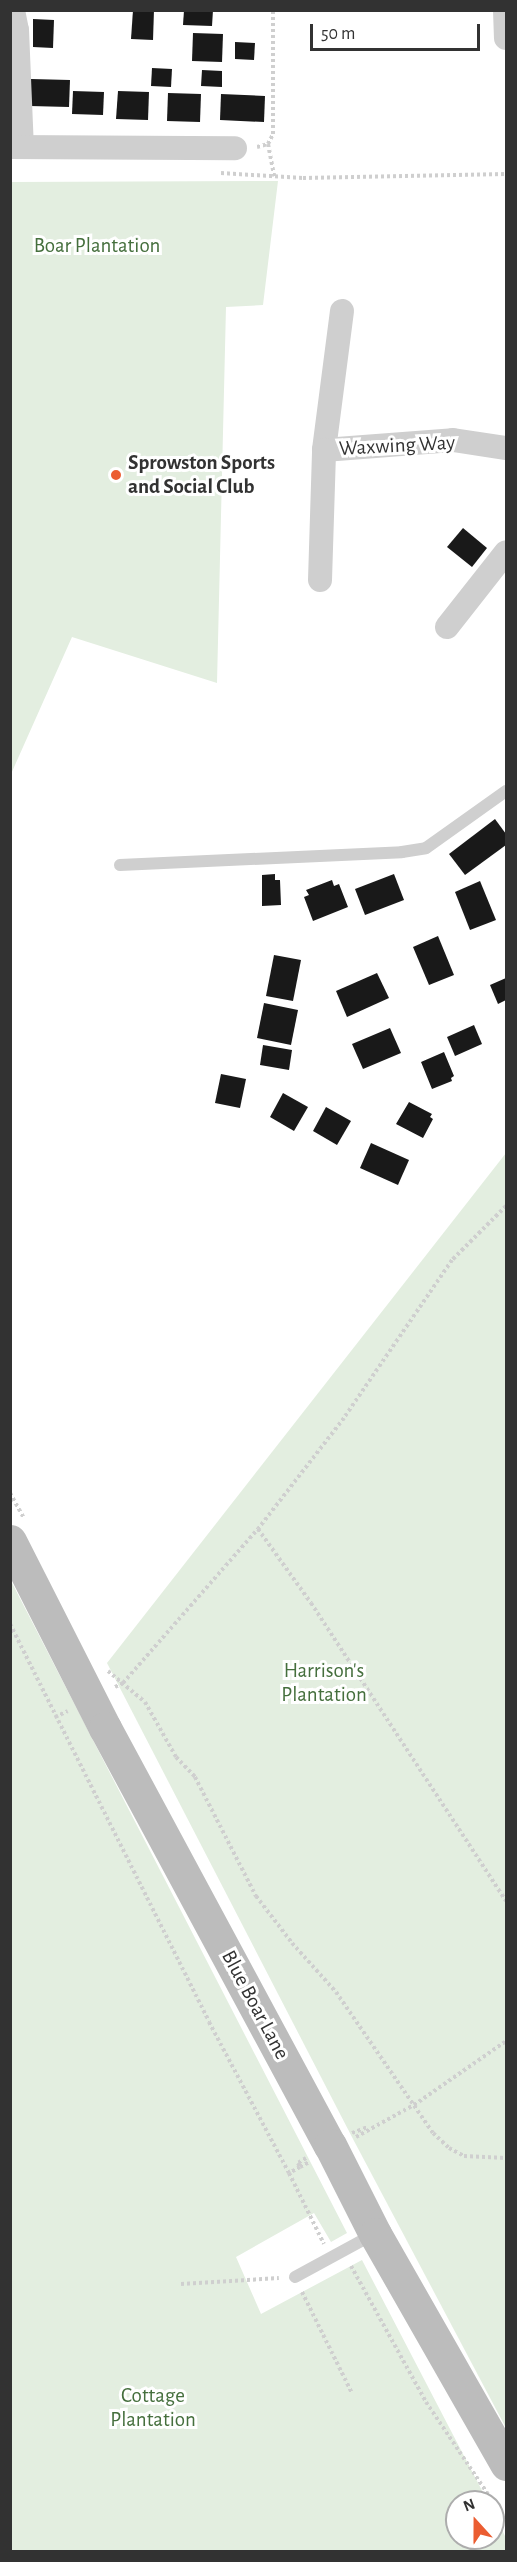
<!DOCTYPE html>
<html>
<head>
<meta charset="utf-8">
<style>
	body { margin:0 }
	#map { position:relative; width:517px; height:2562px; overflow:hidden; background:#fff; font-family:"Alegreya Sans",sans-serif }
	div>[style] { position:absolute }
	.green>* { inset:0; background:#e3eee0 }
	.building>* { inset:0; background:#191919 }
	.path>* { height:4px; margin-top:-2px; transform-origin:0; background:repeating-linear-gradient(90deg,#cfcfcf 0 3px,transparent 0 6px) }
	.lane>* { height:12px; margin:-6px; padding:0 6px; transform-origin:6px; border-radius:6px; background:#cfcfcf }
	.street>* { height:24px; margin:-12px; padding:0 12px; transform-origin:12px; border-radius:12px; background:#cfcfcf }
	.secondary>* { height:33px; margin:-16.5px; padding:0 16.5px; transform-origin:16.5px; border-radius:16.5px; background:#bcbcbc }
	.dots>* { width:16px; height:16px; translate:-50% -50%; box-sizing:border-box; border:3px solid #fff; border-radius:50% }
	span { translate:-50% -50%; white-space:nowrap; text-align:center; line-height:1.15; -webkit-text-stroke:6px #fff; paint-order:stroke }
	.park-label { font-size:21px; color:#456f3d }
	.street-label { font-size:21px; color:#323232 }
	.poi-label { font-size:21px; color:#323232; font-weight:700 }
	.left { translate:0 -50%; text-align:left }
	.frame { position:absolute; inset:0; border:12px solid #323232; pointer-events:none }
	.north { position:absolute; left:445px; top:2490px; width:60px; height:60px; box-sizing:border-box; background:#fff; border:2px solid #adadad; border-radius:50%; rotate:339deg; font-size:16px; font-weight:700; line-height:24px; text-align:center; color:#323232 }
	.north::after { content:''; display:block; margin:auto; width:21px; height:27px; background:#eb5d31; clip-path:polygon(50% 0,100% 100%,50% 72%,0 100%) }
	.scale { position:absolute; left:310px; top:24px; width:170px; height:27px; box-sizing:border-box; border:3px solid #323232; border-top:0; padding-left:8px; font-size:18px; line-height:21px; white-space:nowrap; color:#323232; -webkit-text-stroke:4px #fff; paint-order:stroke }
</style>
</head>
<body>
<div id="map">
	<div class="green">
		<div style="clip-path:polygon(278px 181px,263px 305px,226px 307px,217px 683px,72px 637px,11px 774px,11px 182px)"></div>
		<div style="clip-path:polygon(506px 1153px,506px 2428px,353px 2139px,107px 1663px)"></div>
		<div style="clip-path:polygon(10px 1579px,347px 2233px,331px 2242px,314px 2213px,236px 2257px,261px 2314px,362px 2260px,488px 2502px,457px 2502px,457px 2538px,493px 2538px,493px 2512px,506px 2538px,506px 2551px,11px 2551px)"></div>
	</div>
	<div class="building">
		<div style="clip-path:polygon(133px 10px,154px 10px,153px 40px,131px 39px)"></div>
		<div style="clip-path:polygon(184px 10px,213px 10px,212px 26px,183px 25px)"></div>
		<div style="clip-path:polygon(33px 19px,54px 20px,53px 48px,33px 47px)"></div>
		<div style="clip-path:polygon(193px 33px,223px 34px,222px 62px,192px 61px)"></div>
		<div style="clip-path:polygon(235px 42px,255px 43px,254px 60px,235px 59px)"></div>
		<div style="clip-path:polygon(152px 68px,172px 69px,171px 87px,151px 86px)"></div>
		<div style="clip-path:polygon(202px 70px,222px 71px,222px 87px,201px 86px)"></div>
		<div style="clip-path:polygon(31px 79px,70px 80px,69px 107px,30px 106px)"></div>
		<div style="clip-path:polygon(73px 91px,104px 92px,103px 115px,72px 114px)"></div>
		<div style="clip-path:polygon(118px 91px,149px 92px,148px 120px,116px 119px)"></div>
		<div style="clip-path:polygon(168px 93px,201px 94px,200px 122px,167px 121px)"></div>
		<div style="clip-path:polygon(221px 94px,265px 96px,264px 122px,220px 120px)"></div>
		<div style="clip-path:polygon(463px 528px,487px 548px,472px 567px,447px 547px)"></div>
		<div style="clip-path:polygon(495px 819px,506px 834px,506px 845px,465px 875px,449px 854px)"></div>
		<div style="clip-path:polygon(275px 874px,275px 880px,280px 880px,281px 905px,262px 906px,262px 875px)"></div>
		<div style="clip-path:polygon(394px 874px,404px 900px,365px 915px,355px 889px)"></div>
		<div style="clip-path:polygon(332px 880px,334px 886px,339px 884px,348px 907px,313px 921px,304px 897px,309px 895px,306px 890px)"></div>
		<div style="clip-path:polygon(480px 881px,496px 920px,470px 930px,455px 892px)"></div>
		<div style="clip-path:polygon(438px 936px,454px 975px,429px 985px,413px 947px)"></div>
		<div style="clip-path:polygon(274px 955px,301px 960px,293px 1001px,266px 996px)"></div>
		<div style="clip-path:polygon(377px 973px,389px 998px,347px 1017px,336px 991px)"></div>
		<div style="clip-path:polygon(506px 978px,506px 1000px,498px 1004px,490px 985px)"></div>
		<div style="clip-path:polygon(264px 1003px,298px 1010px,291px 1045px,257px 1038px)"></div>
		<div style="clip-path:polygon(474px 1025px,482px 1044px,455px 1056px,447px 1037px)"></div>
		<div style="clip-path:polygon(390px 1028px,401px 1053px,363px 1069px,352px 1044px)"></div>
		<div style="clip-path:polygon(263px 1045px,292px 1050px,289px 1070px,260px 1065px)"></div>
		<div style="clip-path:polygon(444px 1052px,454px 1076px,451px 1078px,452px 1081px,432px 1089px,421px 1062px)"></div>
		<div style="clip-path:polygon(221px 1074px,246px 1079px,240px 1108px,215px 1103px)"></div>
		<div style="clip-path:polygon(283px 1093px,308px 1107px,294px 1131px,270px 1117px)"></div>
		<div style="clip-path:polygon(409px 1102px,432px 1114px,430px 1117px,433px 1119px,423px 1138px,396px 1124px)"></div>
		<div style="clip-path:polygon(326px 1107px,351px 1121px,337px 1145px,313px 1131px)"></div>
		<div style="clip-path:polygon(371px 1143px,409px 1160px,398px 1185px,360px 1168px)"></div>
	</div>
	<div class="path">
		<div style="left:268px;top:144px;width:33px;rotate:79deg"></div>
		<div style="left:257px;top:147px;width:11px;rotate:-15deg"></div>
		<div style="left:268px;top:144px;width:11px;rotate:-63deg"></div>
		<div style="left:273px;top:134px;width:124px;rotate:-90deg"></div>
		<div style="left:221px;top:173px;width:82px;rotate:3.5deg"></div>
		<div style="left:303px;top:178px;width:203px;rotate:-1.1deg"></div>
		<div style="left:506px;top:1206px;width:76px;rotate:135deg"></div>
		<div style="left:452px;top:1260px;width:191px;rotate:124.4deg"></div>
		<div style="left:344px;top:1418px;width:140px;rotate:127.8deg"></div>
		<div style="left:258px;top:1529px;width:91px;rotate:54.4deg"></div>
		<div style="left:311px;top:1603px;width:356px;rotate:56.8deg"></div>
		<div style="left:10px;top:1493px;width:29px;rotate:61deg"></div>
		<div style="left:10px;top:1624px;width:445px;rotate:63.4deg"></div>
		<div style="left:209px;top:2022px;width:171px;rotate:62.1deg"></div>
		<div style="left:108px;top:1671px;width:48px;rotate:40deg"></div>
		<div style="left:145px;top:1702px;width:63px;rotate:60.6deg"></div>
		<div style="left:176px;top:1757px;width:28px;rotate:46deg"></div>
		<div style="left:195px;top:1777px;width:134px;rotate:62.9deg"></div>
		<div style="left:256px;top:1896px;width:59px;rotate:52.5deg"></div>
		<div style="left:292px;top:1943px;width:66px;rotate:48.1deg"></div>
		<div style="left:336px;top:1992px;width:171px;rotate:55.5deg"></div>
		<div style="left:433px;top:2133px;width:22px;rotate:43deg"></div>
		<div style="left:449px;top:2148px;width:17px;rotate:28deg"></div>
		<div style="left:464px;top:2156px;width:42px;rotate:2.7deg"></div>
		<div style="left:115px;top:1687px;width:9px;rotate:-27deg"></div>
		<div style="left:123px;top:1683px;width:205px;rotate:-48.8deg"></div>
		<div style="left:55px;top:1717px;width:14px;rotate:-25deg"></div>
		<div style="left:352px;top:2133px;width:17px;rotate:-21deg"></div>
		<div style="left:356px;top:2137px;width:66px;rotate:-28.9deg"></div>
		<div style="left:414px;top:2105px;width:112px;rotate:-34.8deg"></div>
		<div style="left:306px;top:2158px;width:9px;rotate:148deg"></div>
		<div style="left:298px;top:2163px;width:4px;rotate:63deg"></div>
		<div style="left:300px;top:2167px;width:13px;rotate:151deg"></div>
		<div style="left:289px;top:2173px;width:79px;rotate:63.8deg"></div>
		<div style="left:300px;top:2167px;width:10px;rotate:-29deg"></div>
		<div style="left:351px;top:2266px;width:155px;rotate:61.1deg"></div>
		<div style="left:426px;top:2402px;width:143px;rotate:56.1deg"></div>
		<div style="left:181px;top:2284px;width:98px;rotate:-3.5deg"></div>
		<div style="left:302px;top:2292px;width:113px;rotate:63.7deg"></div>
	</div>
	<div class="lane">
		<div style="left:120px;top:865px;width:282px;rotate:-2.6deg"></div>
		<div style="left:402px;top:852px;width:24px;rotate:-9deg"></div>
		<div style="left:426px;top:848px;width:98px;rotate:-35.5deg"></div>
		<div style="left:295px;top:2277px;width:90px;rotate:-28.6deg"></div>
	</div>
	<div class="street">
		<div style="left:13px;top:10px;width:20px;rotate:79deg"></div>
		<div style="left:17px;top:30px;width:117px;rotate:87.6deg"></div>
		<div style="left:505px;top:10px;width:28px;rotate:88deg"></div>
		<div style="left:10px;top:147px;width:225px;rotate:0.3deg"></div>
		<div style="left:342px;top:311px;width:140px;rotate:97.4deg"></div>
		<div style="left:324px;top:450px;width:129px;rotate:-4.4deg"></div>
		<div style="left:453px;top:440px;width:54px;rotate:8.6deg"></div>
		<div style="left:320px;top:580px;width:130px;rotate:-88.2deg"></div>
		<div style="left:447px;top:627px;width:95px;rotate:-51.8deg"></div>
	</div>
	<div class="secondary">
		<div style="left:10px;top:1541px;width:210px;rotate:63.1deg"></div>
		<div style="left:105px;top:1728px;width:474px;rotate:61.7deg"></div>
		<div style="left:330px;top:2145px;width:100px;rotate:63.2deg"></div>
		<div style="left:375px;top:2234px;width:265px;rotate:60.3deg"></div>
	</div>
	<div class="dots">
		<div style="left:116px;top:475px;background:#eb5d31"></div>
	</div>
	<div class="park-label">
		<span style="left:97px;top:246px">Boar Plantation</span>
		<span style="left:324px;top:1683px">Harrison's<br>Plantation</span>
		<span style="left:153px;top:2408px">Cottage<br>Plantation</span>
	</div>
	<div class="street-label">
		<span style="left:397px;top:446px;rotate:-3deg">Waxwing Way</span>
		<span style="left:255px;top:2005px;rotate:62deg">Blue Boar Lane</span>
	</div>
	<div class="poi-label">
		<span class="left" style="left:128px;top:475px">Sprowston Sports<br>and Social Club</span>
	</div>
	<div class="frame"></div>
	<div class="north">N</div>
	<div class="scale">50 m</div>
</div>
</body>
</html>
